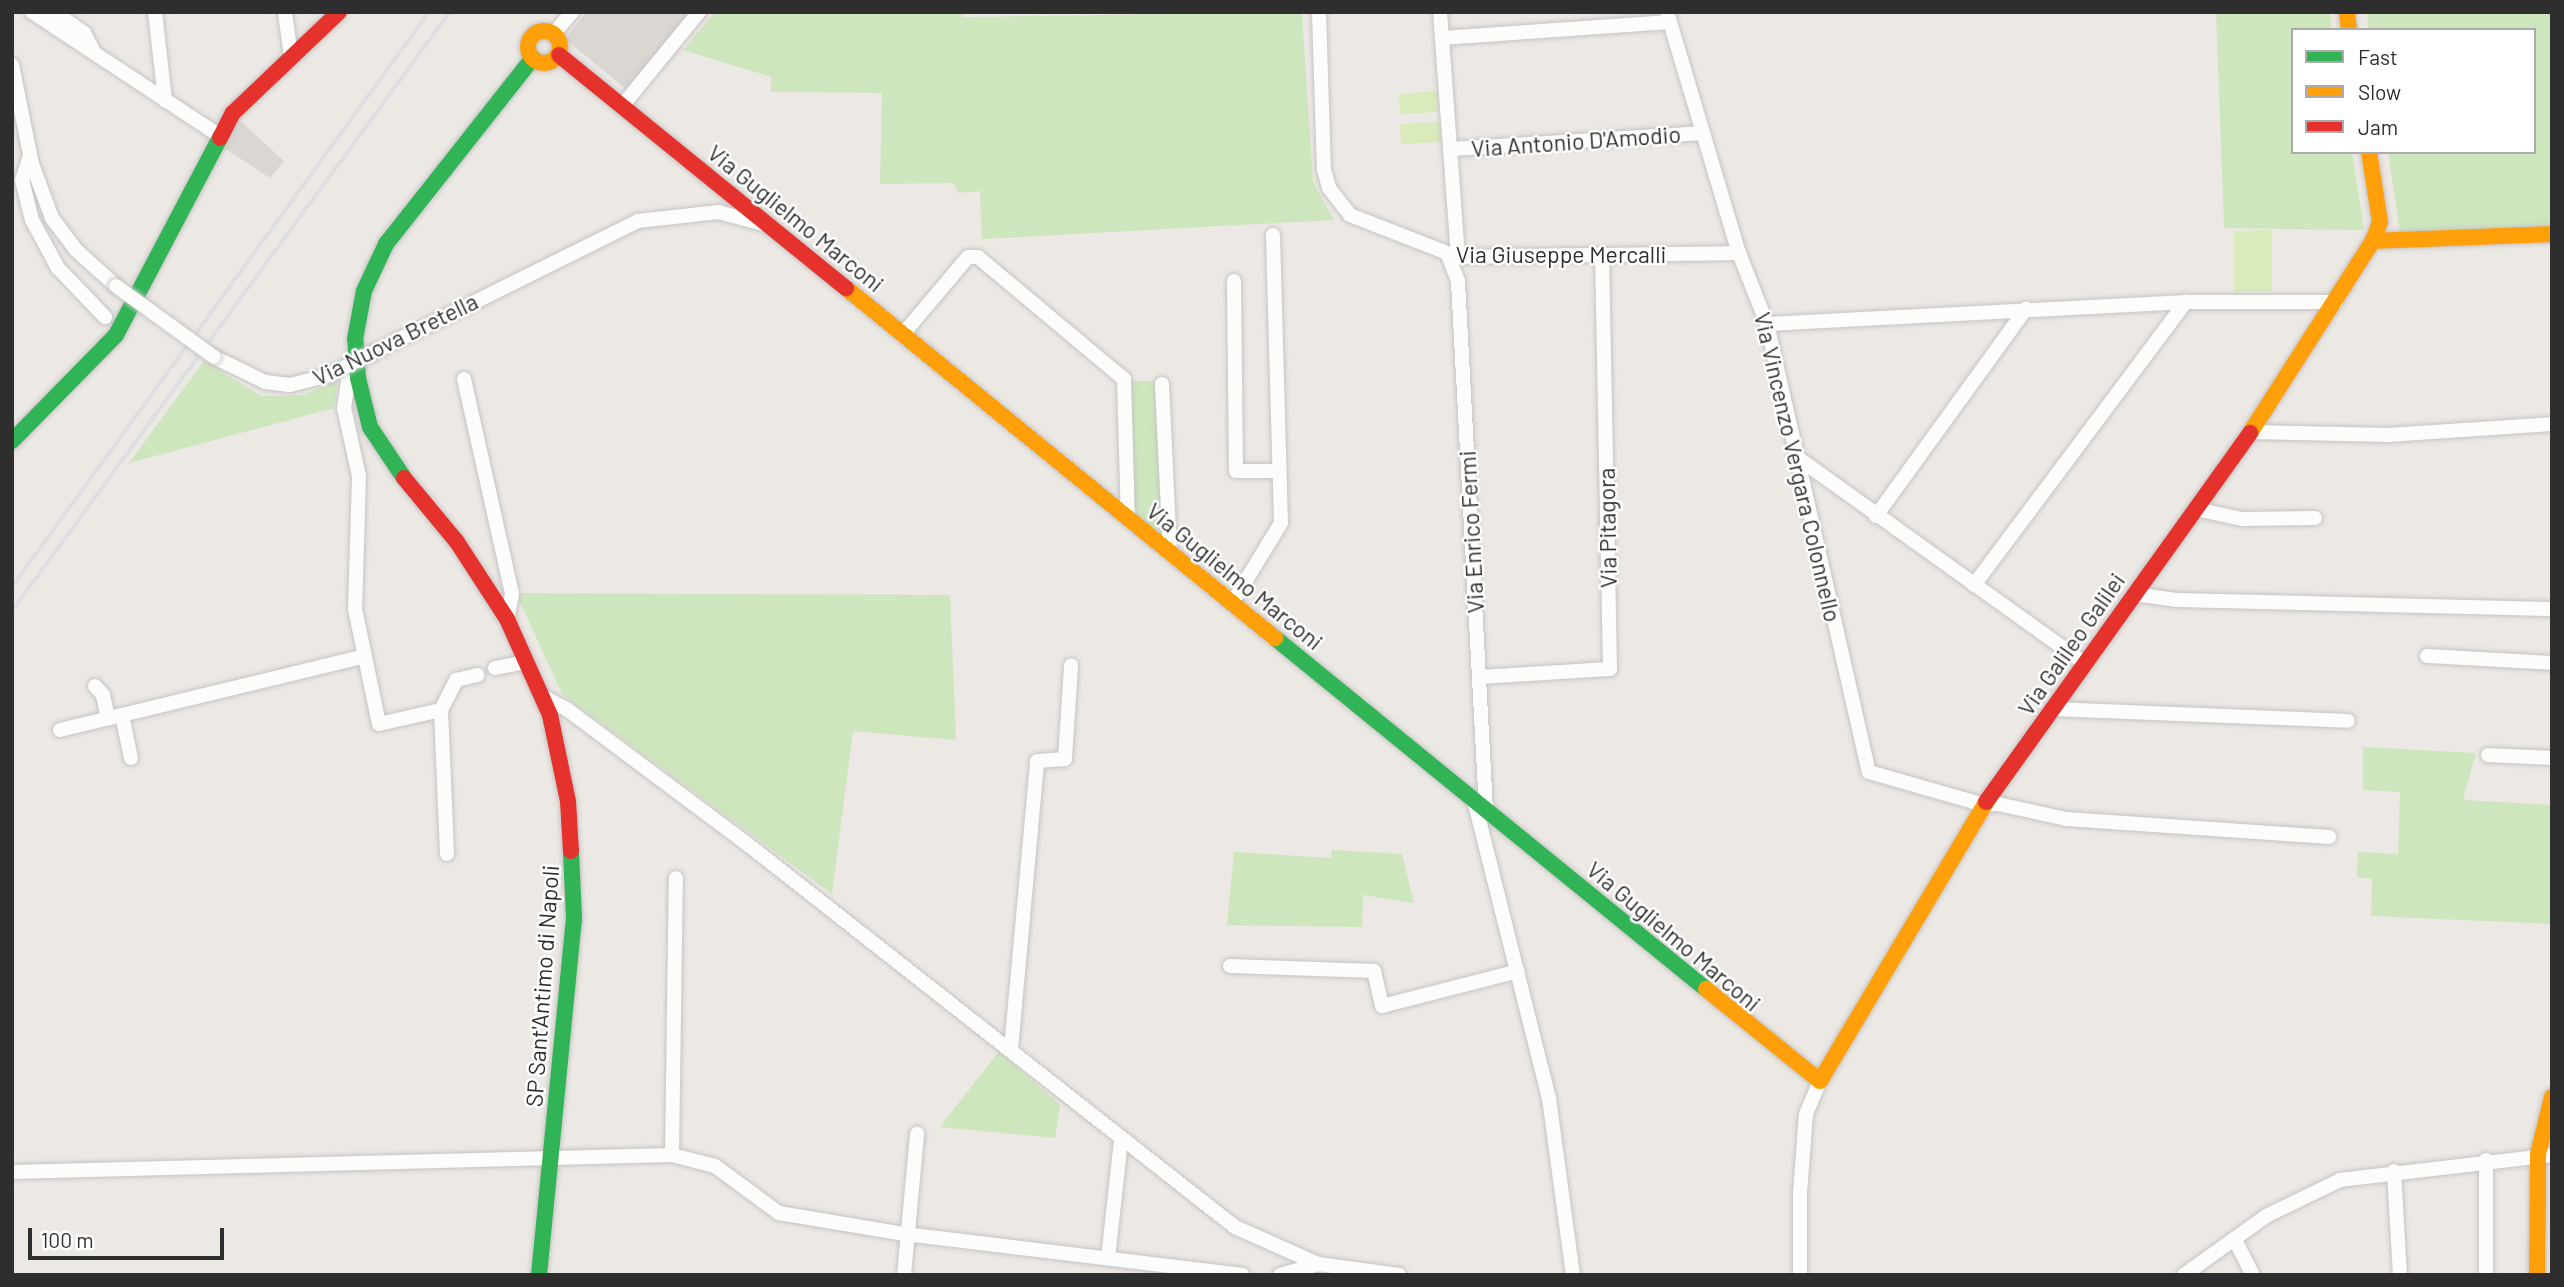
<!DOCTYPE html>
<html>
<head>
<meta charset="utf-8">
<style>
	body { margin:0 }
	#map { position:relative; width:2564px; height:1287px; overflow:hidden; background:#ece8e4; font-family:Barlow,sans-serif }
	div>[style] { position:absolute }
	.green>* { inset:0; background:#cee6be }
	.pitch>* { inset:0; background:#d9eabb }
	.plaza>* { inset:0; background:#dad6d2 }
	.roads { filter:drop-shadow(0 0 2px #c5c4c5) drop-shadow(0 0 2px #c5c4c5) }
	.street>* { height:14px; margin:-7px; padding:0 7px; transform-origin:7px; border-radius:7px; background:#fcfcfb }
	.fast>* { height:16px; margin:-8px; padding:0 8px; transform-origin:8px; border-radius:8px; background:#30b455 }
	.slow>* { height:16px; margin:-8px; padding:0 8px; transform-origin:8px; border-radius:8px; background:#ff9f0a }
	.slow>.ring { margin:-8px; padding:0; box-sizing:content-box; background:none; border:16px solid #ff9f0a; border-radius:50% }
	.jam>* { height:16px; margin:-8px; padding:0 8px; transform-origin:8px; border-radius:8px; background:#e5322d }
	.rail>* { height:3.5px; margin:-1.75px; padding:0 1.75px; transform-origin:1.75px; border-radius:1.75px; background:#dfdfe1 }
	.bridges { filter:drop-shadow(0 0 2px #c5c4c5) drop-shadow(0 0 2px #c5c4c5) }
	.street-bridge>* { height:14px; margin:-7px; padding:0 7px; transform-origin:7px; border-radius:7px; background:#fcfcfb }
	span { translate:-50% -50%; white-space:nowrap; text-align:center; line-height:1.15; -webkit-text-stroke:5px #fff; paint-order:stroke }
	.street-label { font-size:23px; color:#2e2e2e }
	.frame { position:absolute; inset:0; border:14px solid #2e2e2e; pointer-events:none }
	.legend { position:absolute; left:2291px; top:28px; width:245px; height:126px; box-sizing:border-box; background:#fff; border:2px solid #ababab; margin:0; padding:9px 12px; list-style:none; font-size:21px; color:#2e2e2e }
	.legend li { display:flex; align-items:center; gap:14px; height:35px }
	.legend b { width:35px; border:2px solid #ababab }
	.scale { position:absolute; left:28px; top:1228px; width:196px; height:32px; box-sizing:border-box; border:4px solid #2e2e2e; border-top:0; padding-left:9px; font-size:21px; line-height:24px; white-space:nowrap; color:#2e2e2e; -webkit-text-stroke:5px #fff; paint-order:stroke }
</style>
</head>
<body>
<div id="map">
	<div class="green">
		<div style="clip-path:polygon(715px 12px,962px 12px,963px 17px,1302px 12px,1313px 182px,1334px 220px,982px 239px,980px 191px,958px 193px,954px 183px,880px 184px,882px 93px,771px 92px,771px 77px,683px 50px)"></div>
		<div style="clip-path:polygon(2216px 12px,2330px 12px,2332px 30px,2293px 30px,2293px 152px,2352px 152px,2364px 230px,2224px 228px)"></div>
		<div style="clip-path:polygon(2367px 12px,2552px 12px,2552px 227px,2400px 233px,2388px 152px,2534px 152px,2534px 30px,2369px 30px)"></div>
		<div style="clip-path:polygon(204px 361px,261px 396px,302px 395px,338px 381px,334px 408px,129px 463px)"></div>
		<div style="clip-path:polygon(1127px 381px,1159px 381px,1165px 544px,1131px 512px)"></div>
		<div style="clip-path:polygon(516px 593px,950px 595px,956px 740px,853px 731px,832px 894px,562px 694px)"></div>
		<div style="clip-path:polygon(2363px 747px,2476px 753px,2463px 800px,2552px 805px,2552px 924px,2371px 916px,2372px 879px,2357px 877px,2358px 852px,2398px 854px,2400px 792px,2363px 790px)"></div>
		<div style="clip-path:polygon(1332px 850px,1402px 854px,1414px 903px,1363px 895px,1362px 927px,1227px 925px,1234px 852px,1331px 858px)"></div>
		<div style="clip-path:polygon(999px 1051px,1060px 1105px,1055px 1138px,940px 1127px)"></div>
	</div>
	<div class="pitch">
		<div style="clip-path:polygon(1437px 91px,1438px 112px,1400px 114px,1399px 94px)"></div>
		<div style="clip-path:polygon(1440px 122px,1441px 142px,1401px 144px,1400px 124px)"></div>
		<div style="clip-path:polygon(2272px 230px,2272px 291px,2234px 291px,2234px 231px)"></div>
	</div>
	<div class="plaza">
		<div style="clip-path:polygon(586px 12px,690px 12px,626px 89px,565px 39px)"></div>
		<div style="clip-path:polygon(236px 117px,284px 161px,270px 178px,221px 146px)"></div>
	</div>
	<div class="roads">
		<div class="street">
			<div style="left:32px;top:12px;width:225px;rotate:33.4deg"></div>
			<div style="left:54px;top:12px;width:37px;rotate:35deg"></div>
			<div style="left:84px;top:33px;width:19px;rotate:62deg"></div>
			<div style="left:155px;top:12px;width:89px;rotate:83.5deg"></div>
			<div style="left:285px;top:12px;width:45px;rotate:82.4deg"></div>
			<div style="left:1319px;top:12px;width:158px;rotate:88.2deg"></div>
			<div style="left:1324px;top:170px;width:19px;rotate:74deg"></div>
			<div style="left:1329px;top:188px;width:34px;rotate:52deg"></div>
			<div style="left:1350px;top:215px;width:116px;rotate:21.3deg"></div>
			<div style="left:1458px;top:257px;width:281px;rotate:-0.8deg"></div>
			<div style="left:1440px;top:12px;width:246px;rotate:85.8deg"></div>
			<div style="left:1667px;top:12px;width:252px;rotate:73.4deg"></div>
			<div style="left:1739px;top:253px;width:76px;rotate:68.5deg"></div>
			<div style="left:1767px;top:324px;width:459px;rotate:77.2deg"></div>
			<div style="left:1869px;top:772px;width:120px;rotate:16deg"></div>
			<div style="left:1984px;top:805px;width:14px;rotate:-4deg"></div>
			<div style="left:1998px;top:804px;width:70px;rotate:12.4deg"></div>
			<div style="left:2066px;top:819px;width:264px;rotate:3.9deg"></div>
			<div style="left:554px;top:33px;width:28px;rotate:-49deg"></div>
			<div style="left:1442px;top:38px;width:228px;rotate:-4deg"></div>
			<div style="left:12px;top:65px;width:101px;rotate:78.6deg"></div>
			<div style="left:32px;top:164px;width:58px;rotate:69.7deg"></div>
			<div style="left:52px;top:218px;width:40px;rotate:53deg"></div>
			<div style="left:76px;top:250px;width:54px;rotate:42deg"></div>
			<div style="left:622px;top:106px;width:122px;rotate:-50.7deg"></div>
			<div style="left:1450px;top:149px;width:252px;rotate:-3.6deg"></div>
			<div style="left:30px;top:156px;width:25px;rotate:108deg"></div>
			<div style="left:22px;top:180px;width:41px;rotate:76deg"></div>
			<div style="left:32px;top:220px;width:55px;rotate:61.6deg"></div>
			<div style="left:58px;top:268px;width:68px;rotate:46.2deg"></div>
			<div style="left:1448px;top:255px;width:28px;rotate:69deg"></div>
			<div style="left:1458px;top:281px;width:530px;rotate:86.97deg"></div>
			<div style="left:1234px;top:281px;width:190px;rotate:89.4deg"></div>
			<div style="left:1236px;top:471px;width:43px"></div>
			<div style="left:1767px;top:324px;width:420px;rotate:-3deg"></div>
			<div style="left:2186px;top:302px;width:150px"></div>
			<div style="left:903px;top:334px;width:101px;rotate:-49.8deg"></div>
			<div style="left:968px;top:257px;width:10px"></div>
			<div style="left:978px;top:257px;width:190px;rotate:39.9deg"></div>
			<div style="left:1124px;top:379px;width:139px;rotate:88.4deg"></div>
			<div style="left:370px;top:354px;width:299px;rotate:-26.4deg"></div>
			<div style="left:638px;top:221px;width:81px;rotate:-6.4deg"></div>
			<div style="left:718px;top:212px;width:47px;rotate:14.9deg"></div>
			<div style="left:214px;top:357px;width:57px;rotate:26.1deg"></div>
			<div style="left:265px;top:382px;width:25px;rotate:7deg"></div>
			<div style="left:290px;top:385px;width:38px;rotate:-14deg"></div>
			<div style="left:351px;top:361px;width:48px;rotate:98.5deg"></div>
			<div style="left:344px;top:408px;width:70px;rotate:77.6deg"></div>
			<div style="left:359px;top:476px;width:133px;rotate:91.7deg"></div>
			<div style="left:355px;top:609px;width:117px;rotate:78.2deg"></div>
			<div style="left:379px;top:724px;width:64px;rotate:-12.7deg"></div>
			<div style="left:441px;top:710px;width:34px;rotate:-63deg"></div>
			<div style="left:456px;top:680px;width:22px;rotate:-13deg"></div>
			<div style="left:464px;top:379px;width:220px;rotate:77.4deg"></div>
			<div style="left:512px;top:594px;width:25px;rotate:101deg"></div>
			<div style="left:1162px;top:384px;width:168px;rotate:87.3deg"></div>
			<div style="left:2251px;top:432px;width:137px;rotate:1.3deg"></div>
			<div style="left:2388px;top:435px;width:164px;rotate:-3.8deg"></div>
			<div style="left:1798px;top:458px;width:354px;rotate:35.6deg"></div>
			<div style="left:2196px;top:509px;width:47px;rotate:12.3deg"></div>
			<div style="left:2242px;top:519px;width:73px;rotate:-0.8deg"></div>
			<div style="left:1876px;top:516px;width:256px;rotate:-54.1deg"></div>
			<div style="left:1974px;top:585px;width:354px;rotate:-53.2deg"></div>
			<div style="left:2134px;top:594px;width:42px;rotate:8.1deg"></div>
			<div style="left:2176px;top:600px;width:376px;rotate:1.4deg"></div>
			<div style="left:1232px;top:603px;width:94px;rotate:-58.5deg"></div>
			<div style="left:1281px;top:523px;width:288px;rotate:-91.6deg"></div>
			<div style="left:2427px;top:656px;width:125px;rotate:3.2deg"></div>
			<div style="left:495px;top:668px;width:32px;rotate:-11deg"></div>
			<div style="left:1479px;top:677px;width:131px;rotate:-3.5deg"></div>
			<div style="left:1610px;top:669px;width:414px;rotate:-91.1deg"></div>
			<div style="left:95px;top:686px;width:12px;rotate:48deg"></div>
			<div style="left:103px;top:695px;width:24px;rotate:78deg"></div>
			<div style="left:542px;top:696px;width:30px;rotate:28deg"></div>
			<div style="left:568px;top:710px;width:222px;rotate:36.8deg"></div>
			<div style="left:746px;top:843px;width:622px;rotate:38.14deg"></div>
			<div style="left:1235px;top:1227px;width:91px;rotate:24deg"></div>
			<div style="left:1318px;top:1264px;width:82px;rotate:7.7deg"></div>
			<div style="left:2053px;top:709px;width:295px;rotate:2.3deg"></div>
			<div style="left:441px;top:710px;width:144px;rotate:87.6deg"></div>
			<div style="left:122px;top:715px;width:44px;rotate:78.2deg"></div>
			<div style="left:60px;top:730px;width:314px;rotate:-13.6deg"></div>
			<div style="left:2488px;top:755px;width:64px;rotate:2.7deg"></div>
			<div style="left:1474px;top:800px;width:307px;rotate:75.9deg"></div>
			<div style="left:1549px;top:1098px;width:179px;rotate:82.3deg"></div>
			<div style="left:1230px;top:966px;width:144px;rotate:2deg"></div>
			<div style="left:1374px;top:971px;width:36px;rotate:77deg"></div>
			<div style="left:1382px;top:1006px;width:140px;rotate:-14.4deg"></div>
			<div style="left:1011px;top:1049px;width:289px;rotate:-84.8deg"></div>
			<div style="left:1037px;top:761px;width:28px;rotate:-4deg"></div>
			<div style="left:1065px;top:759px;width:94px;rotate:-86.3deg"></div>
			<div style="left:672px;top:1155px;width:277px;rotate:-89.2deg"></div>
			<div style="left:2394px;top:1171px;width:104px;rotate:86.7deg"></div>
			<div style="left:12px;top:1172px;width:660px;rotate:-1.48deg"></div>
			<div style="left:672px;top:1155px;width:44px;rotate:14.3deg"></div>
			<div style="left:715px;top:1166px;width:79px;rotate:36.3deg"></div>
			<div style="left:779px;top:1213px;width:128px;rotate:9.5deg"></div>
			<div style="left:905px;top:1234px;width:340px;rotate:6.9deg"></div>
			<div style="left:2235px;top:1240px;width:39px;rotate:63deg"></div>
			<div style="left:1108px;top:1258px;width:118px;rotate:-83.7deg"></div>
			<div style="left:904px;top:1275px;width:142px;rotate:-84.7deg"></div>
			<div style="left:1280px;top:1275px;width:40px;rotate:-16deg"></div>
			<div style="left:1800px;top:1275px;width:82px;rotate:-90deg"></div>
			<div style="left:1800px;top:1193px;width:79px;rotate:-85.7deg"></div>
			<div style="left:1806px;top:1114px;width:36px;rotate:-67deg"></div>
			<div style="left:2184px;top:1275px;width:101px;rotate:-35.7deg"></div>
			<div style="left:2266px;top:1216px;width:82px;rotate:-25.9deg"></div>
			<div style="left:2340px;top:1180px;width:213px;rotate:-6.7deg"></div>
			<div style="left:2486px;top:1275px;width:115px;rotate:-90deg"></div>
		</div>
		<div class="fast">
			<div style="left:12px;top:441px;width:148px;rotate:-45.5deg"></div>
			<div style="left:116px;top:335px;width:223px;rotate:-62.2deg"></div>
			<div style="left:404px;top:478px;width:61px;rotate:-123.7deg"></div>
			<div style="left:370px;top:427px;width:50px;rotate:-103.8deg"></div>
			<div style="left:358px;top:378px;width:39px;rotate:-94deg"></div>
			<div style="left:355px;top:339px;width:49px;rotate:-79.4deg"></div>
			<div style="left:364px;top:291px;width:52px;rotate:-64.9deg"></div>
			<div style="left:386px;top:244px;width:237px;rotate:-51.7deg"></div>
			<div style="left:1275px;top:638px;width:556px;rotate:39.16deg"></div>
			<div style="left:539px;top:1275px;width:359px;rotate:-84.4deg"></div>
			<div style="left:574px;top:918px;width:67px;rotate:-92.6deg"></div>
		</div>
		<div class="slow">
			<div style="left:2347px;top:12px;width:18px;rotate:84deg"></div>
			<div class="ring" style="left:528px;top:31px;width:16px;height:16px"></div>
			<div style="left:2373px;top:241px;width:179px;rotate:-2.2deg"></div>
			<div style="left:846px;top:288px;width:554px;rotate:39.21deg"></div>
			<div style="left:2250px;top:433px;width:228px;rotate:-57.4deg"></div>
			<div style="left:2373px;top:241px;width:20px;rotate:-70deg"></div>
			<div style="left:2380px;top:222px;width:71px;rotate:-98.9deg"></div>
			<div style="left:1706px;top:989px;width:146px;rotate:38.9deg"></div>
			<div style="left:1820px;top:1081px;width:325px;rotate:-59.2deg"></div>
			<div style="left:2537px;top:1275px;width:121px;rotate:-89.5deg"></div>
			<div style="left:2538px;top:1154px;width:59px;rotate:-76.2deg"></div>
		</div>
		<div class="jam">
			<div style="left:559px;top:55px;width:370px;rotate:39.1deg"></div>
			<div style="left:220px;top:138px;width:28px;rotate:-63deg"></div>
			<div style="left:233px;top:113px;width:146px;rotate:-43.6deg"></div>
			<div style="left:404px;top:478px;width:83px;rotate:50.4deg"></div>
			<div style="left:457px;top:542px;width:92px;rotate:57deg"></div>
			<div style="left:507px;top:619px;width:105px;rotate:65.9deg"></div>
			<div style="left:550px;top:715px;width:88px;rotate:78.2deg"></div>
			<div style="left:568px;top:801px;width:50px;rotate:86.6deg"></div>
			<div style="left:1986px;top:802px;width:454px;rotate:-54.4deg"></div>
		</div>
	</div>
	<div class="rail">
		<div style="left:12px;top:587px;width:710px;rotate:-54.05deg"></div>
		<div style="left:12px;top:611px;width:742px;rotate:-53.83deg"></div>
	</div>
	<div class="bridges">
		<div class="street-bridge">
			<div style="left:116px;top:286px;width:121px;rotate:35.9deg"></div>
			<div style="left:327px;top:376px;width:48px;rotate:-27.1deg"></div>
		</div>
	</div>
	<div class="street-label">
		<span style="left:1576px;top:141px;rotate:-4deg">Via Antonio D'Amodio</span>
		<span style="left:796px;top:218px;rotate:39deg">Via Guglielmo Marconi</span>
		<span style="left:1561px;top:254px">Via Giuseppe Mercalli</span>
		<span style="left:395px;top:339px;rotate:-26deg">Via Nuova Bretella</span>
		<span style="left:1798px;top:467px;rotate:77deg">Via Vincenzo Vergara Colonnello</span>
		<span style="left:1607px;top:528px;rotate:-91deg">Via Pitagora</span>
		<span style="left:1471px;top:532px;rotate:-93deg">Via Enrico Fermi</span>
		<span style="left:1235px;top:576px;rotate:39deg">Via Guglielmo Marconi</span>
		<span style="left:2071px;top:644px;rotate:-55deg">Via Galileo Galilei</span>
		<span style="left:1674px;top:936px;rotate:40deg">Via Guglielmo Marconi</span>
		<span style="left:542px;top:986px;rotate:-86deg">SP Sant'Antimo di Napoli</span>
	</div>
	<div class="frame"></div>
	<ul class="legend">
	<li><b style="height:9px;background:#30b455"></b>Fast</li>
	<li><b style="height:9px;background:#ff9f0a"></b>Slow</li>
	<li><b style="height:9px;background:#e5322d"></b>Jam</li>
	</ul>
	<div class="scale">100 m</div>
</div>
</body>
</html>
